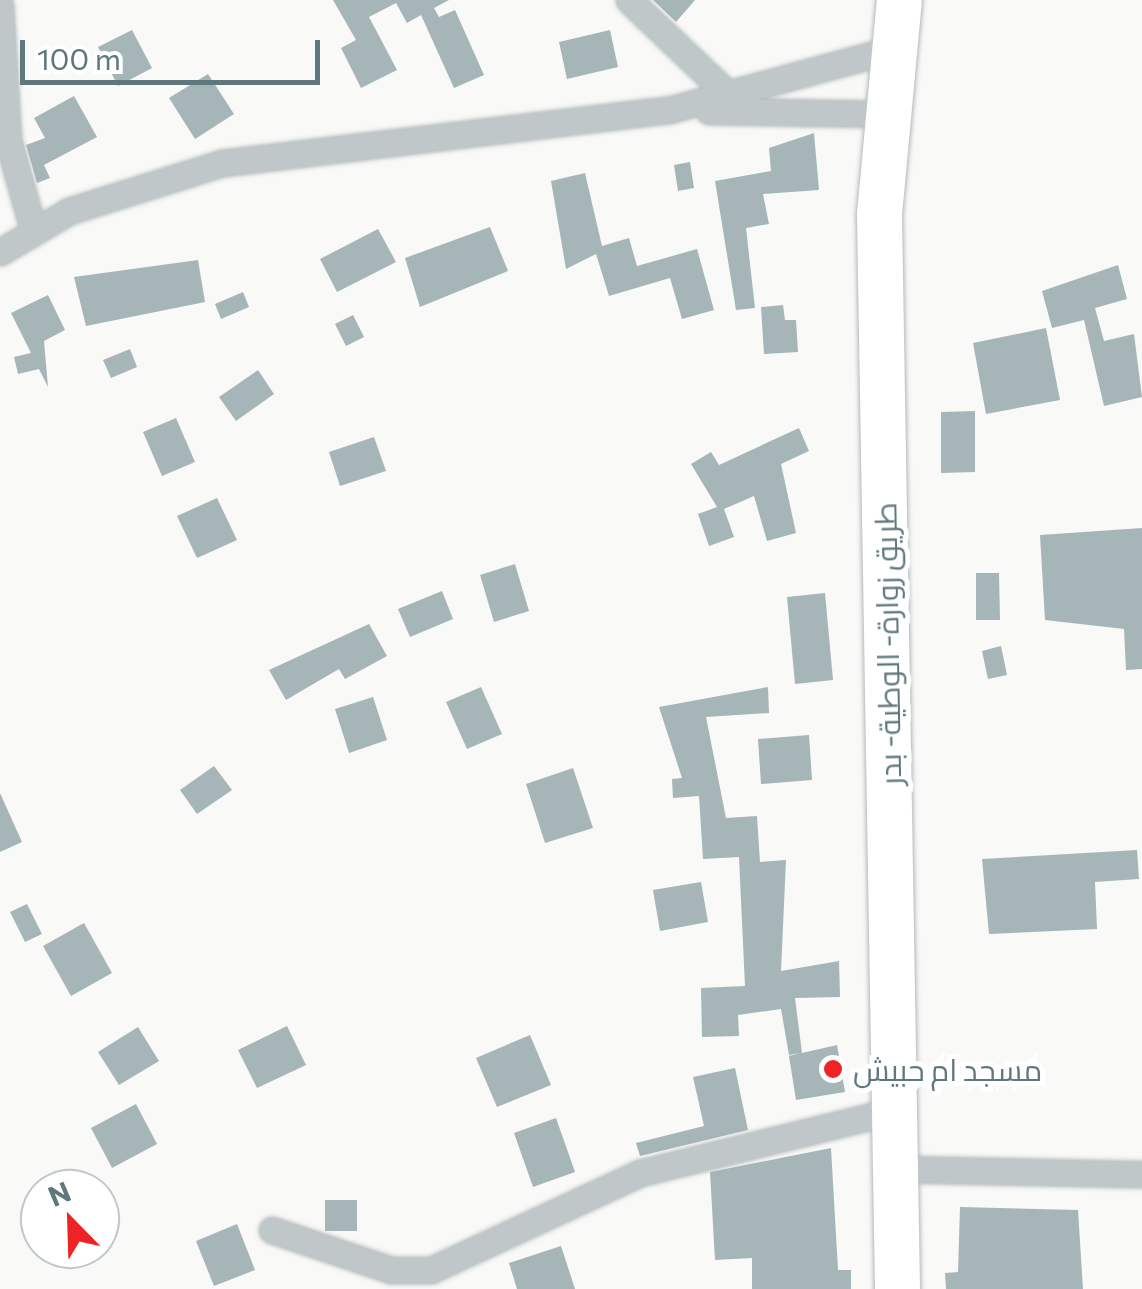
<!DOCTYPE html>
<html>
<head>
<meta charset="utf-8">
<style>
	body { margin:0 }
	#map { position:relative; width:1142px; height:1289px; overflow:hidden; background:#f9f9f7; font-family:Commissioner,Cairo,sans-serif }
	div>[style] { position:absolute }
	.building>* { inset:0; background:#a6b5b7 }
	.roads { filter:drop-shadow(0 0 2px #b3babc) drop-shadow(0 0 2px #b3babc) }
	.street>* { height:25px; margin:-12.5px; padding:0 12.5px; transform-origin:12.5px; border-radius:12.5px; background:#bfc7c9 }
	.highway>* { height:45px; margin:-22.5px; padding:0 22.5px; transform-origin:22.5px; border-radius:22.5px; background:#fff }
	.dots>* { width:28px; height:28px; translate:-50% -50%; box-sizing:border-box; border:5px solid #fff; border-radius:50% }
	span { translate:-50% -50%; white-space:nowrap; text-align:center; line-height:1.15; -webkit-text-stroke:10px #fff; paint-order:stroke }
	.street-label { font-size:30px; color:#5e787e }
	.poi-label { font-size:30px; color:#5e787e }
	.left { translate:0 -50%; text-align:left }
	.north { position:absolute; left:20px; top:1169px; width:100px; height:100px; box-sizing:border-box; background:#fff; border:2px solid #bfc9cb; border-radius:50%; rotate:337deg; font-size:28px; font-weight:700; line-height:40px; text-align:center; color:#5e787e }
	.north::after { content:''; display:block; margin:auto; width:35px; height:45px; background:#ef2225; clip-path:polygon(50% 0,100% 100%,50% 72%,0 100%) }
	.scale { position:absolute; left:20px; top:40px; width:300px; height:45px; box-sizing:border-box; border:5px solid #5e787e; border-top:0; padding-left:12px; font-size:30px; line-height:35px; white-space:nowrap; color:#5e787e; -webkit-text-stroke:8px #fff; paint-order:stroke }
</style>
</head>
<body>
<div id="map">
	<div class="building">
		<div style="clip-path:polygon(333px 0,449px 0,434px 8px,439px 17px,455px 10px,484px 75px,454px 88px,421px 15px,407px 23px,396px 3px,369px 17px,397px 70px,361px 88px,341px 48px,356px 40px)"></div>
		<div style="clip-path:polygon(653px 0,695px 0,676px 22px)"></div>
		<div style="clip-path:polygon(132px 30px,152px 68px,118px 86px,98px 47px)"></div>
		<div style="clip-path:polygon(610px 30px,618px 67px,567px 79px,559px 42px)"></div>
		<div style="clip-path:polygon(208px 74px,234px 114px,195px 139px,169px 98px)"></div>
		<div style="clip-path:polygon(74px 96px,97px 137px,44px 165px,50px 178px,37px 183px,26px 145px,45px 138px,34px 118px)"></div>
		<div style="clip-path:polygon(814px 133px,819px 190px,763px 194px,769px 224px,746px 228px,755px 308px,736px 310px,715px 181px,771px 171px,769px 148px)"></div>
		<div style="clip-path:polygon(690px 162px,694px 188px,678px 191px,674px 165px)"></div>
		<div style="clip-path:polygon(585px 173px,602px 246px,629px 238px,637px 266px,697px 249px,714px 310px,682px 319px,670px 278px,609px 296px,596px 254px,566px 269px,551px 181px)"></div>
		<div style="clip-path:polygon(490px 227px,508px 271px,420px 307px,405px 258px)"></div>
		<div style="clip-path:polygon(378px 229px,396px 262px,337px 292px,320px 259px)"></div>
		<div style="clip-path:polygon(198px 260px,205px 302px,86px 326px,74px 277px)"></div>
		<div style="clip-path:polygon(1118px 265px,1127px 299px,1095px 308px,1104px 341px,1134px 334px,1142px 397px,1104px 406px,1084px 320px,1052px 328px,1042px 291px)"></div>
		<div style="clip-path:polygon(243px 292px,249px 307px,221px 319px,215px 304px)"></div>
		<div style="clip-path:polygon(48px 295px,65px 330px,44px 341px,48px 387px,39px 369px,18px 374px,14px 357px,31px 353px,11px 313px)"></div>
		<div style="clip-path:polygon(783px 305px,785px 320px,796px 320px,798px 352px,764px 354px,761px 307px)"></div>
		<div style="clip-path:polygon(353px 315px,364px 337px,346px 346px,335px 324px)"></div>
		<div style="clip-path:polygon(1046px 328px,1060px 400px,986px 414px,973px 343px)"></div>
		<div style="clip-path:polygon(130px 349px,137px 367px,111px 378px,103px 360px)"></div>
		<div style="clip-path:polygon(258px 370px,274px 394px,236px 421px,219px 397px)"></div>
		<div style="clip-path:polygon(975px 411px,975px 472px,941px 473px,941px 412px)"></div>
		<div style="clip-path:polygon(176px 418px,195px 462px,162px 476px,143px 432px)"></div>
		<div style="clip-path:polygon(799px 428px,809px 451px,781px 464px,796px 533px,767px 541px,754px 496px,724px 509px,734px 537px,709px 546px,698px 514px,717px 507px,691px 464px,711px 452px,719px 465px)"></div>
		<div style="clip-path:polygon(374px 437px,386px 471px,340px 486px,329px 452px)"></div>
		<div style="clip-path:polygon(217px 498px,237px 540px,197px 558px,177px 516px)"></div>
		<div style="clip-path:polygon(1142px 528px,1142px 669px,1126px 670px,1124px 629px,1045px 620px,1040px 535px)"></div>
		<div style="clip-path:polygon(515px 564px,529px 611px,494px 622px,480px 575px)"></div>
		<div style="clip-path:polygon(976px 573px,999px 573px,1000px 620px,976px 620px)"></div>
		<div style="clip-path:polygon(442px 591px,453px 619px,410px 637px,398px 609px)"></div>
		<div style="clip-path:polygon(825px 593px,833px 680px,795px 684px,787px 597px)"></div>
		<div style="clip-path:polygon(369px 624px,387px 656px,345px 679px,339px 669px,286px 700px,269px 670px)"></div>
		<div style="clip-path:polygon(1001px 646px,1007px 675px,988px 679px,982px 651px)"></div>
		<div style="clip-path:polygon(481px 687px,502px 734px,467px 749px,446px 702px)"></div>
		<div style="clip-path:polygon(768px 687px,769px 713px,706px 717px,726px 818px,757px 816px,760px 862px,786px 860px,781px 971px,839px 961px,840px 997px,795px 998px,802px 1053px,837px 1045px,845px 1092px,796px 1100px,789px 1056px,800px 1053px,789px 1055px,781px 1009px,738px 1015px,739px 1036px,702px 1037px,701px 988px,745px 986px,739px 857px,703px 859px,699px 796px,673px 798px,672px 779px,682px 778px,659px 707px)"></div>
		<div style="clip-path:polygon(373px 697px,387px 740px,349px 753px,335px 709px)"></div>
		<div style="clip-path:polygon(809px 735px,812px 780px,761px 784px,758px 739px)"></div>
		<div style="clip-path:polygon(214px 766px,232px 790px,197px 814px,180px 790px)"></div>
		<div style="clip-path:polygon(573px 768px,593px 828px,545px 843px,526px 784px)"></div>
		<div style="clip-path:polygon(0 793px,22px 842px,0 852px)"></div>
		<div style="clip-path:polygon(1137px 850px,1139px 879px,1095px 882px,1097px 929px,989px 934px,982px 859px)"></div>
		<div style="clip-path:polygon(701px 882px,708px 922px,660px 931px,653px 890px)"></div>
		<div style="clip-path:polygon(27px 904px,42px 934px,25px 942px,10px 912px)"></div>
		<div style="clip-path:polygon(84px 923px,112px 973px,71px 996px,43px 946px)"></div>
		<div style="clip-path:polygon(287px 1026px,306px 1065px,257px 1088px,238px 1050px)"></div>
		<div style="clip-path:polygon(138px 1027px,159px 1061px,119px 1085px,98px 1052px)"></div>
		<div style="clip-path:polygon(530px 1035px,551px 1085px,497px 1107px,476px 1058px)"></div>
		<div style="clip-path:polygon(735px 1068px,748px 1130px,640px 1156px,636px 1143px,704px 1126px,693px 1077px)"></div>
		<div style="clip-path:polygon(136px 1104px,157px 1144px,112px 1168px,91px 1128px)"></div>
		<div style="clip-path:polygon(556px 1118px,575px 1172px,533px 1187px,514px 1133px)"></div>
		<div style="clip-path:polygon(831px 1148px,838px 1270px,851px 1270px,851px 1289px,752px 1289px,752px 1258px,715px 1260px,710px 1172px)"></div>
		<div style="clip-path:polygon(325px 1200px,357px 1200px,357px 1231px,325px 1231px)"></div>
		<div style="clip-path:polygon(960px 1207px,1078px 1210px,1083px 1289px,946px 1289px,945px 1273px,958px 1272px)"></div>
		<div style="clip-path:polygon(237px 1224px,255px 1270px,214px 1286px,196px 1241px)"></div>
		<div style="clip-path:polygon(561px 1246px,575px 1289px,517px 1289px,509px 1263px)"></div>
	</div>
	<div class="roads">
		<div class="street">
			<div style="left:629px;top:0;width:141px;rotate:43.6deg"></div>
			<div style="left:0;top:5px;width:135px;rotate:86.6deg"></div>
			<div style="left:8px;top:140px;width:92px;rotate:74.3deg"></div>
			<div style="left:709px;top:111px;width:178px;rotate:1deg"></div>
			<div style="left:0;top:252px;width:80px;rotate:-30.7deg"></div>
			<div style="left:69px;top:211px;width:160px;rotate:-17.4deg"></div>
			<div style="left:222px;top:163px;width:450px;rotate:-6.8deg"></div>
			<div style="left:669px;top:110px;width:232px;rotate:-15.2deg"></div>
			<div style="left:897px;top:1169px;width:245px;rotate:1.2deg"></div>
			<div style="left:272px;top:1230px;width:126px;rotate:18.6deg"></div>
			<div style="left:391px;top:1270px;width:40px"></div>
			<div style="left:431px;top:1270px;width:230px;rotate:-24.9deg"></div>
			<div style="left:640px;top:1173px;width:264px;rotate:-13.8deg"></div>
		</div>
		<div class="highway">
			<div style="left:897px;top:1289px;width:1075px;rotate:-90.96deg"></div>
			<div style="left:879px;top:214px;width:215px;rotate:-84.7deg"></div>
		</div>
	</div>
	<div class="dots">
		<div style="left:833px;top:1069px;background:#ef2225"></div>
	</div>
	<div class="street-label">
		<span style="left:887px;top:644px;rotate:-91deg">طريق زوارة- الوطية- بدر</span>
	</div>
	<div class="poi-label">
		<span class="left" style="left:853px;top:1069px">مسجد ام حبيش</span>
	</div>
	<div class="north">N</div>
	<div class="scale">100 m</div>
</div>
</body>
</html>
